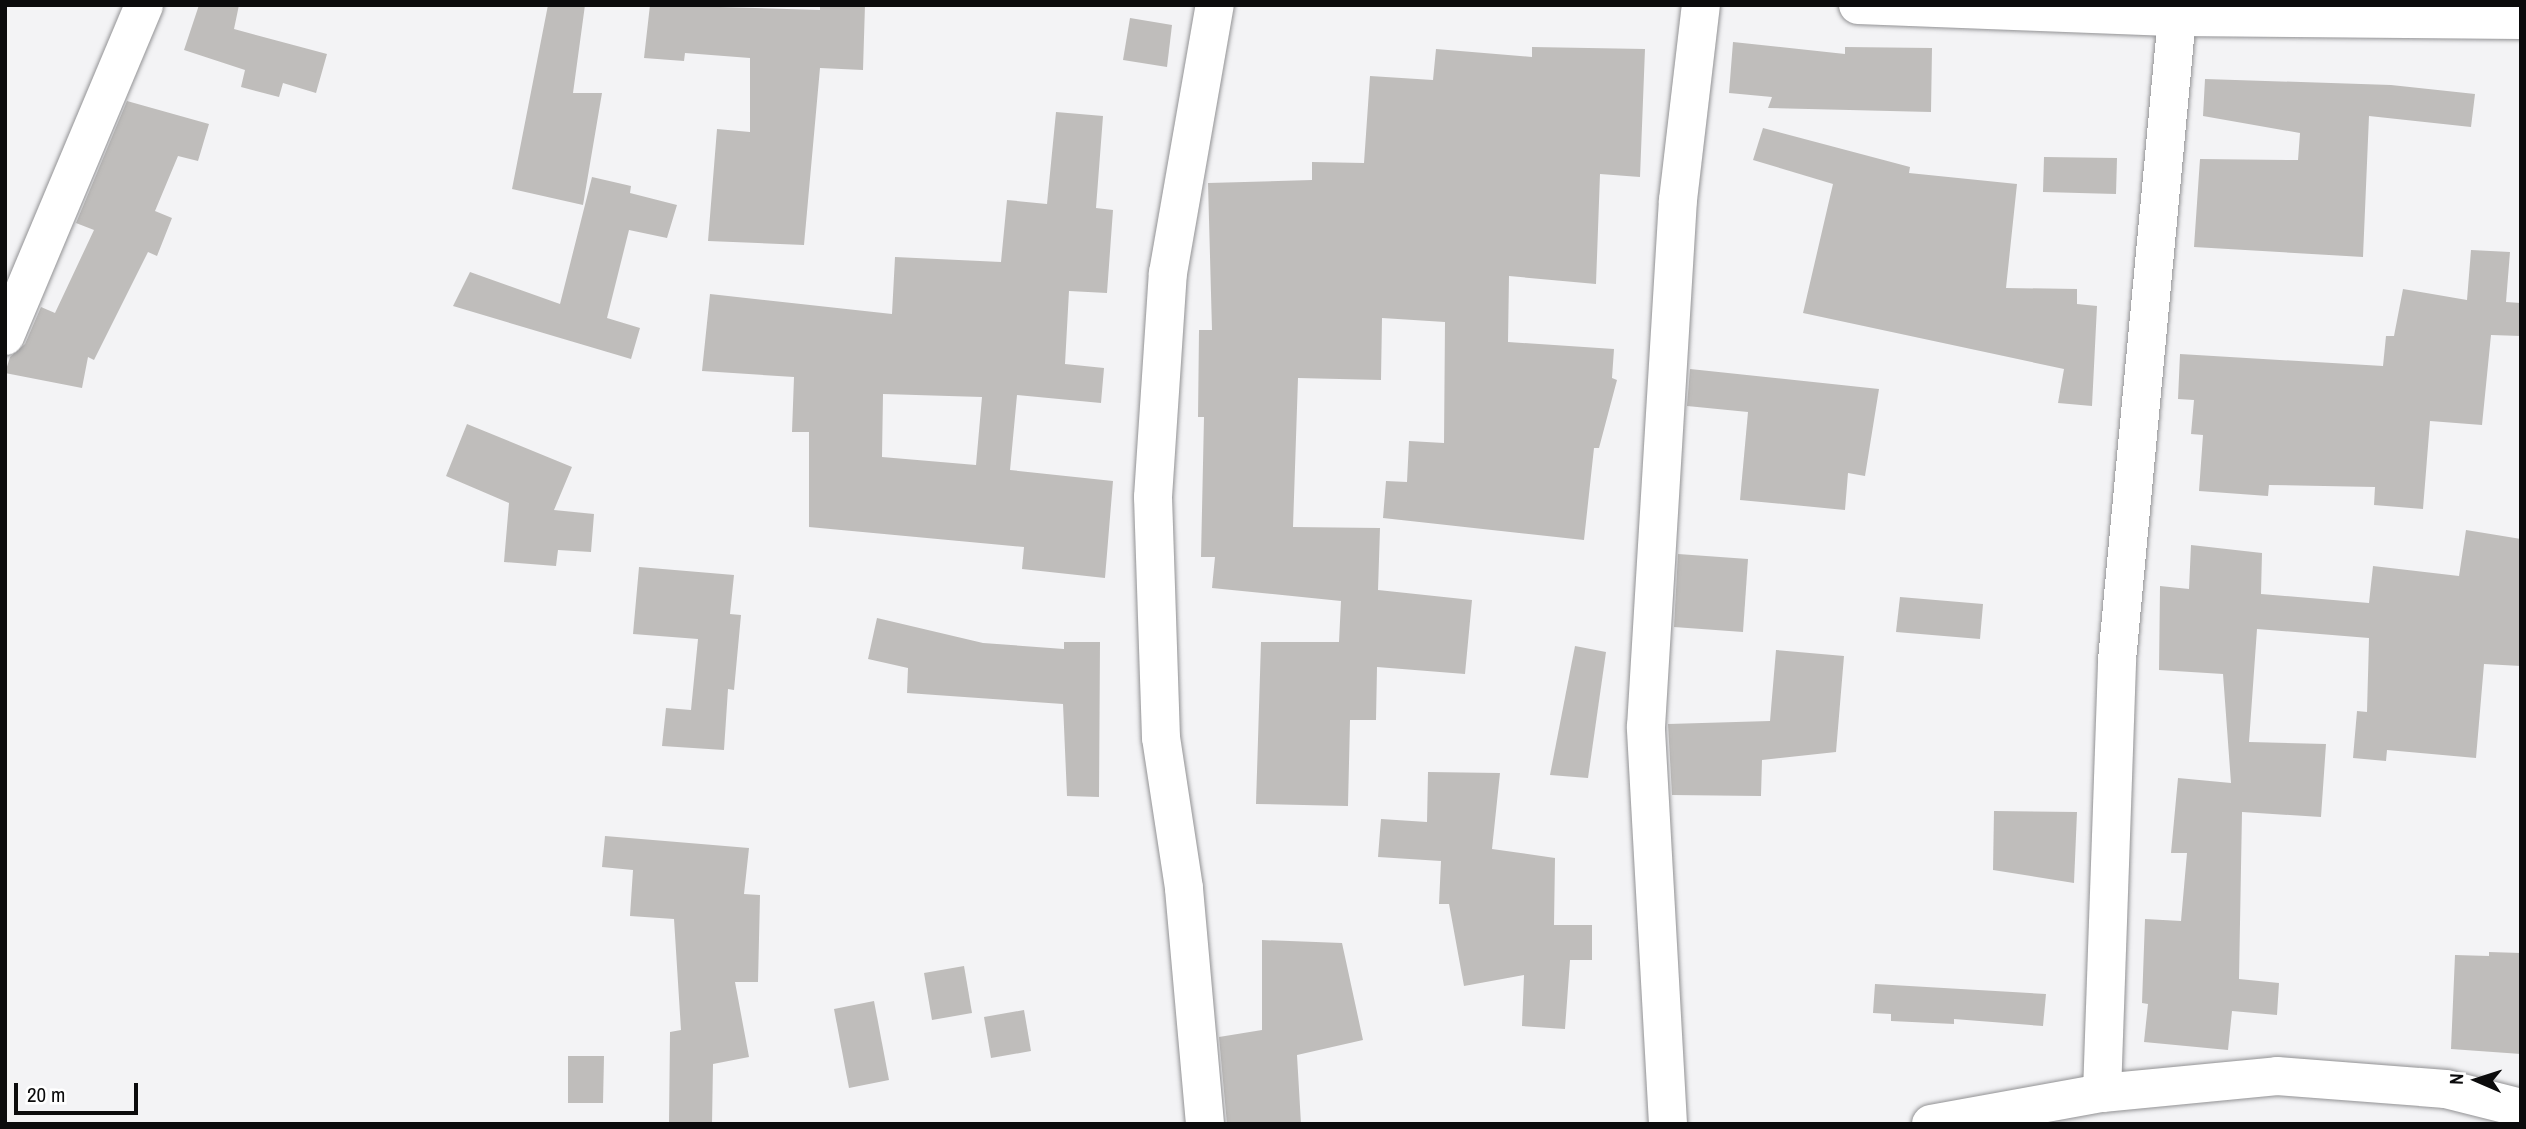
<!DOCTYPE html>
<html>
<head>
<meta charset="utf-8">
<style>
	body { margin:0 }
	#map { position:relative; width:2526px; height:1129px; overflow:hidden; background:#f3f3f5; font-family:"Archivo Narrow",sans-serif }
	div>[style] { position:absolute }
	.building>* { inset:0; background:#bfbdbb }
	.roads { filter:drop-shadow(0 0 2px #929294) drop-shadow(0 0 2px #929294) }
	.street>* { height:38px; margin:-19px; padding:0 19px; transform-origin:19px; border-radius:19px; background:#fff }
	span { translate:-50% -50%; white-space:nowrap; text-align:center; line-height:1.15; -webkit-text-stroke:5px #fff; paint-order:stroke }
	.frame { position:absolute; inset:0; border:7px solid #0b0b0c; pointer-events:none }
	.north { position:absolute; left:2442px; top:1045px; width:70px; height:70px; -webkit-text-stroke:5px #fff; paint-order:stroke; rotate:273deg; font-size:19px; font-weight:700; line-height:28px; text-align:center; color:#0b0b0c }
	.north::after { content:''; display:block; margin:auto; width:24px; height:32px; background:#0b0b0c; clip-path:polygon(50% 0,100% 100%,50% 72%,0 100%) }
	.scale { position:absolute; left:14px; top:1083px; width:124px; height:32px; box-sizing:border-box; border:4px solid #0b0b0c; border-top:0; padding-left:9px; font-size:21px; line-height:24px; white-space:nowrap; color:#0b0b0c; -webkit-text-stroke:5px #fff; paint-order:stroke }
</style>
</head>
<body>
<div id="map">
	<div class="building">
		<div style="clip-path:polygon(199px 5px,239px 5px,234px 29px,327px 54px,316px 93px,283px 83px,279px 97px,241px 87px,245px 70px,184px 50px)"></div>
		<div style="clip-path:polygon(548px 5px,585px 5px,573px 93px,602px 93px,583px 205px,512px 189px)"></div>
		<div style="clip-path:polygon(650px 5px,820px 10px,820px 5px,865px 5px,863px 70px,820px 68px,804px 245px,708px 241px,717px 129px,750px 132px,750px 58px,685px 53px,684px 61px,644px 58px)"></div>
		<div style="clip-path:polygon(1130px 18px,1172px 25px,1167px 67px,1123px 60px)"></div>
		<div style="clip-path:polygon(1733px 42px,1845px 54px,1845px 47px,1932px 48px,1931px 112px,1768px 108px,1772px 97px,1729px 93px)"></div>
		<div style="clip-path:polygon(1532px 47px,1645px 49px,1640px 177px,1600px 174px,1596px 284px,1509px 276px,1508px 342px,1614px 349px,1612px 378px,1617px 380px,1599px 448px,1594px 448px,1584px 540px,1383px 518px,1386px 481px,1407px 482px,1409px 441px,1444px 443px,1445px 322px,1382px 318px,1381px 380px,1298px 378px,1293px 527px,1380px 528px,1378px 590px,1472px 600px,1465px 674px,1377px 667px,1376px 720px,1350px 720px,1348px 806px,1256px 804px,1261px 642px,1339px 642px,1341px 601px,1212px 588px,1215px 557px,1201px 557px,1204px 417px,1198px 417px,1199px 330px,1212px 330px,1208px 183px,1312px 180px,1312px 162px,1364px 163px,1370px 76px,1433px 80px,1436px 49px,1532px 57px)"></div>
		<div style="clip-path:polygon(2205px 79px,2391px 85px,2475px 94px,2471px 127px,2369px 116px,2363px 257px,2194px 247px,2200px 159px,2298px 160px,2300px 133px,2203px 116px)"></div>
		<div style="clip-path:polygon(127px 101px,209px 124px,198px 161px,178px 156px,155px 211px,172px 218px,157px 256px,148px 252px,94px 360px,88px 357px,82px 388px,5px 373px,10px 357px,25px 344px,41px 307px,55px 313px,94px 230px,76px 223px)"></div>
		<div style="clip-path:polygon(evenodd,1056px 112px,1103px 116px,1096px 208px,1113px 210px,1107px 293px,1069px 291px,1065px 364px,1104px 368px,1101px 403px,1017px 395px,1010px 470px,1113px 481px,1105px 578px,1022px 569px,1024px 547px,809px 527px,809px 432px,792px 432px,794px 377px,702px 371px,710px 294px,892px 314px,895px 257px,1001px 262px,1007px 200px,1047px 204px,1056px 112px,883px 394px,982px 397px,976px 465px,882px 457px,883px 394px)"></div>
		<div style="clip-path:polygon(1763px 128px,1910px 167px,1909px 173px,2017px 184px,2006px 288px,2077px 289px,2077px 304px,2097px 306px,2092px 406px,2058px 403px,2064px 369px,1803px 313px,1833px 184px,1753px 160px)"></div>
		<div style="clip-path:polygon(2044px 157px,2117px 158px,2116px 194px,2043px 192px)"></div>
		<div style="clip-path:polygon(592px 177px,631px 186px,630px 193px,677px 205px,667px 238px,629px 230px,607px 318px,640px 328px,631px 359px,453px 306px,470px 272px,560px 304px)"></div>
		<div style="clip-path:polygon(2471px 250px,2510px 252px,2506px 302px,2521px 303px,2521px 336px,2491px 335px,2482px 425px,2430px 421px,2423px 509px,2374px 505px,2375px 487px,2269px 485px,2268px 496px,2199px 491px,2203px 435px,2191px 434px,2194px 400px,2178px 399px,2180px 354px,2383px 366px,2386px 336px,2394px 336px,2403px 289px,2467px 300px)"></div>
		<div style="clip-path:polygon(1690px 369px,1879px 389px,1865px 476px,1848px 473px,1845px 510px,1740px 500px,1748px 412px,1687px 406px)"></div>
		<div style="clip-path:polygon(467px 424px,572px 467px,554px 510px,594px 514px,591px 552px,558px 550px,556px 566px,504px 562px,509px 503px,446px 476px)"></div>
		<div style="clip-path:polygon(2466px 530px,2521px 539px,2521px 666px,2484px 664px,2476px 758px,2387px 750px,2386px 761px,2353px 758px,2357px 711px,2367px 712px,2369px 638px,2257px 629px,2249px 742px,2326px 744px,2321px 817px,2242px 812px,2239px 979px,2279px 983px,2277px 1015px,2232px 1011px,2228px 1050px,2144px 1042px,2148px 1004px,2142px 1003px,2145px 919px,2181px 921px,2187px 853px,2171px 853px,2178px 778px,2231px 783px,2223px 674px,2159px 670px,2160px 586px,2189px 589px,2191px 545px,2262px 553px,2261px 594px,2369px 603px,2373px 566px,2459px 576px)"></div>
		<div style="clip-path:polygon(1678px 554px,1748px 559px,1743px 632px,1674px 627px)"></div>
		<div style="clip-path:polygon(639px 567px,734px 575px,730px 614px,741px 615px,734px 690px,728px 689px,724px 750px,662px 746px,666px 708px,691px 710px,698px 639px,633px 634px)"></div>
		<div style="clip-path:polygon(1900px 597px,1983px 604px,1980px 639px,1896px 632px)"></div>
		<div style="clip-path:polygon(877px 618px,983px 643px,1064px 649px,1064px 642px,1100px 642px,1099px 797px,1067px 796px,1063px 704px,907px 693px,908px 668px,868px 659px)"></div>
		<div style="clip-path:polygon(1575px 646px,1606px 652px,1588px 778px,1550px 775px)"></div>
		<div style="clip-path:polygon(1776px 650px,1844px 656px,1836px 752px,1762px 760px,1761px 796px,1672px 795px,1668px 724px,1770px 721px)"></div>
		<div style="clip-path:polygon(1428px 772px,1500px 773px,1492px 849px,1555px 858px,1554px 925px,1592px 925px,1592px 960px,1570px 960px,1565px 1029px,1522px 1026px,1524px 975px,1464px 986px,1449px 904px,1439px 904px,1441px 861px,1378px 857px,1381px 819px,1427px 822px)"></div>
		<div style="clip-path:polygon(1994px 811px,2077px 812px,2074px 883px,1993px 870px)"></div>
		<div style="clip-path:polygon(605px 836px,749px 848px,744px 894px,760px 895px,758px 982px,735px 982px,749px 1057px,713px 1064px,712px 1124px,669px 1124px,670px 1032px,681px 1030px,674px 919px,630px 916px,633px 870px,602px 867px)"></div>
		<div style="clip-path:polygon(1262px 940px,1342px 943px,1363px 1040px,1297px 1055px,1301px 1124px,1227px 1124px,1219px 1037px,1262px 1030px)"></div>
		<div style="clip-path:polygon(2489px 952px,2521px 953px,2521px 1054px,2451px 1049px,2455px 955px,2489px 956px)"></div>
		<div style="clip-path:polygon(964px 966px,972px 1013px,932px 1020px,924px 973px)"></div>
		<div style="clip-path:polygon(1875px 984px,2046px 994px,2043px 1026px,1954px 1019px,1954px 1024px,1891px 1021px,1891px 1014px,1873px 1013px)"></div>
		<div style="clip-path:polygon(874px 1001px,889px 1080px,849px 1088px,834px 1009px)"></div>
		<div style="clip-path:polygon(1024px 1010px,1031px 1051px,991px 1058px,984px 1017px)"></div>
		<div style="clip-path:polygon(568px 1056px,604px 1056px,603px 1103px,568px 1103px)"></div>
	</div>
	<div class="roads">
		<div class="street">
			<div style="left:1858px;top:5px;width:319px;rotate:2.2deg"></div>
			<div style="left:2177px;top:17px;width:344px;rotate:0.5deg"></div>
			<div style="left:5px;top:336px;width:359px;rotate:-67.2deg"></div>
			<div style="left:2102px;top:1093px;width:433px;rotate:-88deg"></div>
			<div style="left:2117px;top:660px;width:646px;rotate:-84.67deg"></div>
			<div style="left:1205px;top:1124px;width:237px;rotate:-95.1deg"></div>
			<div style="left:1184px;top:888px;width:152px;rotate:-98.7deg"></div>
			<div style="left:1161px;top:738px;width:241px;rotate:-91.9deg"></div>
			<div style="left:1153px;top:497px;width:225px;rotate:-86.2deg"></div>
			<div style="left:1168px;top:273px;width:272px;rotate:-80.1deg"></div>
			<div style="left:1668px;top:1124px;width:398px;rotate:-93.2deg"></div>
			<div style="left:1646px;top:727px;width:528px;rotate:-86.53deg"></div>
			<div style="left:1678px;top:200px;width:196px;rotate:-83.3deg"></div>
			<div style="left:1931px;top:1124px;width:174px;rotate:-10.3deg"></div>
			<div style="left:2102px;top:1093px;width:176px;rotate:-5.5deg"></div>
			<div style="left:2277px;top:1076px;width:169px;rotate:4.4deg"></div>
			<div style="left:2446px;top:1089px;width:77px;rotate:14.2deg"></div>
		</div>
	</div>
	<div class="frame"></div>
	<div class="north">N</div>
	<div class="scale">20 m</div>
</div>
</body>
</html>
